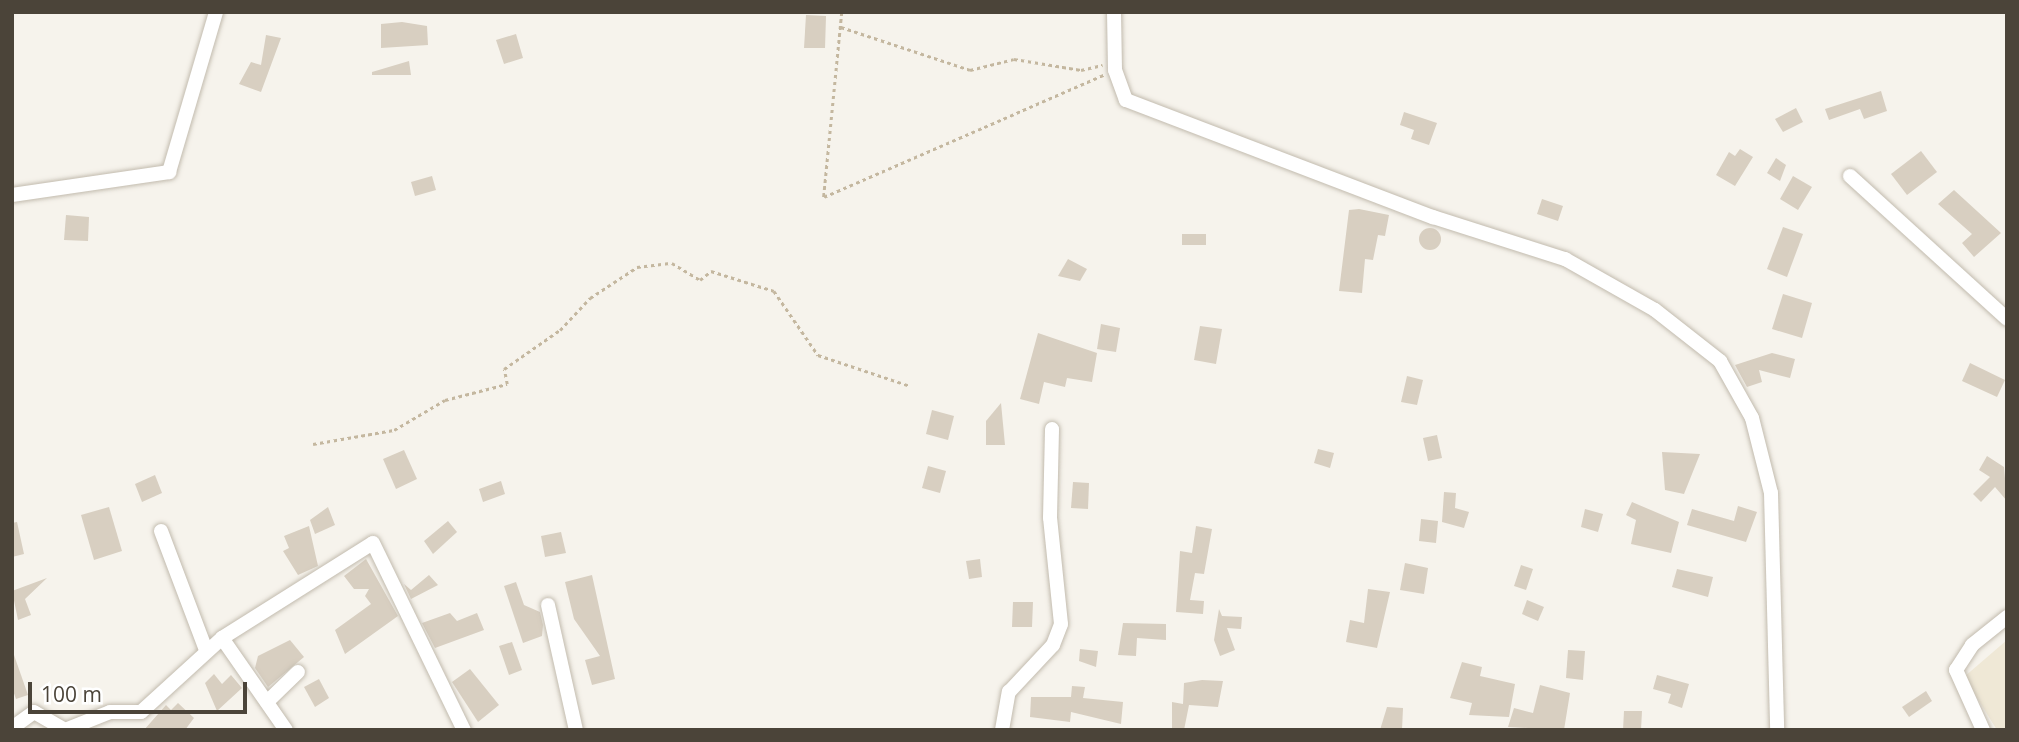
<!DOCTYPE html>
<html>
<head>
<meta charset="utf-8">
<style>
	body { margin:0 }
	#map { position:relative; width:2019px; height:742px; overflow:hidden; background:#f6f3ec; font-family:"Open Sans",sans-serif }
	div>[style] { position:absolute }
	.education>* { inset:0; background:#efe8d6 }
	.building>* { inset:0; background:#d8cfc1 }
	.round { border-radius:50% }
	.path>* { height:2.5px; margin-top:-1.25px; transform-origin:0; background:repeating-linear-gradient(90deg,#c4b79f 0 3.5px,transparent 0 7px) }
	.roads { filter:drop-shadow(0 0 2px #c2bbae) drop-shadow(0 0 2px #c2bbae) }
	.minor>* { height:14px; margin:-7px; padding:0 7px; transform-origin:7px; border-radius:7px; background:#fff }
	span { translate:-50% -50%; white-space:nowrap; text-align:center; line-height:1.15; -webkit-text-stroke:5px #fff; paint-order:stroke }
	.frame { position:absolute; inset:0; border:14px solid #4b4439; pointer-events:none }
	.scale { position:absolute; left:28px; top:682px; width:219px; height:32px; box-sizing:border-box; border:4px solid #4b4439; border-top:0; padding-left:9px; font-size:21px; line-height:24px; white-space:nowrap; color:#4b4439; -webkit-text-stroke:5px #fff; paint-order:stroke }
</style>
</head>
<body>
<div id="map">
	<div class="education">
		<div style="clip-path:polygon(2007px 640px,2007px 730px,1997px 730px,1964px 677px)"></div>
	</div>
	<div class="building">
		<div style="clip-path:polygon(806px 15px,826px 16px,825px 48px,804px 48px)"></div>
		<div style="clip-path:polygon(402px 22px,427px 26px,428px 45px,381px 48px,381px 24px)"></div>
		<div style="clip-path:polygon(516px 34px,523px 58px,504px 64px,496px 40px)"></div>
		<div style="clip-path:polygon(266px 35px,281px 38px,261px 92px,239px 84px,251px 62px,261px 65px)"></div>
		<div style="clip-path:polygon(409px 61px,411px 75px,372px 75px,372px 72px)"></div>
		<div style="clip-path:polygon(1881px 91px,1887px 111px,1864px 119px,1860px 109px,1829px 120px,1825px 109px)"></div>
		<div style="clip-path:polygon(1796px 108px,1803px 122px,1783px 132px,1775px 119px)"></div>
		<div style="clip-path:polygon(1404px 112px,1437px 123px,1429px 145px,1411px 139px,1414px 130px,1400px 125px)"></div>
		<div style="clip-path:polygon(1740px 149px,1753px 157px,1735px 186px,1716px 175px,1729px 152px,1735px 156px)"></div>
		<div style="clip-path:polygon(1921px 151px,1937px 172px,1907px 195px,1891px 174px)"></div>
		<div style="clip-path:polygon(1776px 158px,1786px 165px,1780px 181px,1767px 173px)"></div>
		<div style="clip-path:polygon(432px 176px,436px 190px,415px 196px,411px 182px)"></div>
		<div style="clip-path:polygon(1793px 176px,1812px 187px,1798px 210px,1780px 199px)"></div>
		<div style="clip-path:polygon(1954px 190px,2001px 233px,1974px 257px,1962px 243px,1972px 234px,1938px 204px)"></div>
		<div style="clip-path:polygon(1542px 199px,1563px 206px,1558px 221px,1537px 214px)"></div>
		<div style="clip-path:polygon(1359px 209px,1389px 215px,1385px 236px,1378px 235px,1373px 260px,1365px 259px,1362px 293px,1339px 291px,1349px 210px)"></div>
		<div style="clip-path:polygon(66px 215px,89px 217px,88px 241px,64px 240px)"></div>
		<div style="clip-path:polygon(1783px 227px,1803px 234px,1787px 277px,1767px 269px)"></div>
		<div class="round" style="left:1419px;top:228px;width:22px;height:22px"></div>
		<div style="clip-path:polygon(1182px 234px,1206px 234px,1206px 245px,1182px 245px)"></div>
		<div style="clip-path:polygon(1068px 259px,1087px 269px,1080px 281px,1058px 276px)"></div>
		<div style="clip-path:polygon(1783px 294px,1812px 303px,1802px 338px,1772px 329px)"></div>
		<div style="clip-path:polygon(1101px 324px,1120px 328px,1116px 352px,1097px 349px)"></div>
		<div style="clip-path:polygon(1200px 326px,1222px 329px,1216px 364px,1194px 360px)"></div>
		<div style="clip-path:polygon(1038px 333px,1097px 353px,1092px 382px,1067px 378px,1065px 387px,1044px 382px,1039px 404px,1020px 399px)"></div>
		<div style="clip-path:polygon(1772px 353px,1795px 359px,1790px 378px,1759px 370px,1762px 382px,1747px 387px,1735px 365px)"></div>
		<div style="clip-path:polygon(1970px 363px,2005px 380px,1997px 397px,1962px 381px)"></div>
		<div style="clip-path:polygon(1407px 376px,1423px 380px,1417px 405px,1401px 402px)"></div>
		<div style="clip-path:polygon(1001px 403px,1005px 445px,986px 445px,986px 421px)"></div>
		<div style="clip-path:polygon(932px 410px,954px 416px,948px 440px,926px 434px)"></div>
		<div style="clip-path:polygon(1437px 435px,1442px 458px,1428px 461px,1423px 438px)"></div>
		<div style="clip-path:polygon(1318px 449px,1334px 453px,1330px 468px,1314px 463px)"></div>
		<div style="clip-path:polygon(404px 450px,417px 479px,396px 489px,383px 459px)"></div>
		<div style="clip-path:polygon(1662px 452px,1700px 454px,1684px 494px,1665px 490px)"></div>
		<div style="clip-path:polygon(1987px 456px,2004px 467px,2007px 501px,1995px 487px,1981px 502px,1973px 494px,1990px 477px,1979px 470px)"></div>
		<div style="clip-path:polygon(928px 466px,946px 471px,940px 493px,922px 488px)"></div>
		<div style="clip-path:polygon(155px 475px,162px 493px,142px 502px,135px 484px)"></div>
		<div style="clip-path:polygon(501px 481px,505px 494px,483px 502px,479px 489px)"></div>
		<div style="clip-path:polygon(1073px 482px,1089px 483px,1088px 509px,1071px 508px)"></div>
		<div style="clip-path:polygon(1444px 492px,1456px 493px,1455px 508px,1469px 512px,1464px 528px,1442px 522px)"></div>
		<div style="clip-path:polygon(1632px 502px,1679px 522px,1671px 553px,1631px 544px,1636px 520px,1626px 515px)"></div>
		<div style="clip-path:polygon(1738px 506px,1757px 512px,1746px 542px,1687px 525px,1692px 509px,1734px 521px)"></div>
		<div style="clip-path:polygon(109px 507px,122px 551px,94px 560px,81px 515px)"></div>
		<div style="clip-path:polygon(328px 507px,335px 525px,315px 534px,310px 520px)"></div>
		<div style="clip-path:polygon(1585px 509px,1603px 514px,1598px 532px,1581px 527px)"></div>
		<div style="clip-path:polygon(1421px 519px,1438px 521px,1436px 543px,1419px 541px)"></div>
		<div style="clip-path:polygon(448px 521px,457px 532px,433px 554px,424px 541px)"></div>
		<div style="clip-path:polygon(17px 522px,24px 554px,12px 557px,12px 523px)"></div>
		<div style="clip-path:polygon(309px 526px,318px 566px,298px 575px,283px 551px,289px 548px,284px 536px)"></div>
		<div style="clip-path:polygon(1196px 526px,1212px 529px,1204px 574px,1195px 573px,1190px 600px,1204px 601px,1203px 614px,1176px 612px,1180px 551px,1192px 553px)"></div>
		<div style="clip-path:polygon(561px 532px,566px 553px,545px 557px,541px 536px)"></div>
		<div style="clip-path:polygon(366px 559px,398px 616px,345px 654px,335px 630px,371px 604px,365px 596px,369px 589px,354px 589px,344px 576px)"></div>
		<div style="clip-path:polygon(980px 559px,982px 577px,969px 579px,966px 561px)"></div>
		<div style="clip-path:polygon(1405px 563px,1428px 568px,1424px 594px,1400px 590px)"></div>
		<div style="clip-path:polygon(1521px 565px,1533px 569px,1526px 590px,1514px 586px)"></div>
		<div style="clip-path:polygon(1677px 569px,1713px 577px,1708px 597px,1672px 587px)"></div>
		<div style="clip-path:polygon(429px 575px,438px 585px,411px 599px,404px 584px,411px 590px)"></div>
		<div style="clip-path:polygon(592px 575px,615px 679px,592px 685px,585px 660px,600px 656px,574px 619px,565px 582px)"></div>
		<div style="clip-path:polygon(47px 578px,25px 599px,31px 615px,18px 620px,12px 591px)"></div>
		<div style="clip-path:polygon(516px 582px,524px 605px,540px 612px,543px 625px,542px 636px,523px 643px,504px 586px)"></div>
		<div style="clip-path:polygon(1368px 589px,1390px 592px,1377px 648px,1346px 642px,1350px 620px,1364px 623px)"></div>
		<div style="clip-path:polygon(1527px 600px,1544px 607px,1538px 621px,1522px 614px)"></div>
		<div style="clip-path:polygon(1013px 602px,1033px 602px,1032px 627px,1012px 627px)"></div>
		<div style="clip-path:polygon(1219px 609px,1222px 616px,1242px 617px,1241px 629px,1227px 628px,1235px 650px,1220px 656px,1214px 640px)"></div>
		<div style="clip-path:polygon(450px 613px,457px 621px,477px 613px,484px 630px,435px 648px,422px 623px)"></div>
		<div style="clip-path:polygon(1123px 623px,1166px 624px,1166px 640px,1137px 638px,1136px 656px,1118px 655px)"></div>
		<div style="clip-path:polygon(290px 640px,304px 657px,268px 687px,255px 668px,258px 656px)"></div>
		<div style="clip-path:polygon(512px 642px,522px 670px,509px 675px,499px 646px)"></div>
		<div style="clip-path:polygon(1080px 649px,1098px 651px,1096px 667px,1079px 661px)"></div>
		<div style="clip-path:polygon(1568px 650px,1585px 651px,1583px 680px,1566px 678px)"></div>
		<div style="clip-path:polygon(14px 655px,28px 695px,16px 699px,12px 688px)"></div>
		<div style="clip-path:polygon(1462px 662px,1482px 667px,1480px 676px,1515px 684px,1509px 717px,1469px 715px,1472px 703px,1450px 698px)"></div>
		<div style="clip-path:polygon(470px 669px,499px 705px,478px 722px,452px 682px)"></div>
		<div style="clip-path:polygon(214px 674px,222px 684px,231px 675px,242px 688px,217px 711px,205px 683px)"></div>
		<div style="clip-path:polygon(1657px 675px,1689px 684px,1682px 708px,1668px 703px,1671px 694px,1653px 689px)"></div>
		<div style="clip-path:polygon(319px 679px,329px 698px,315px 707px,304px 687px)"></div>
		<div style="clip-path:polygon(1202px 680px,1223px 681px,1218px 707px,1189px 705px,1184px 730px,1172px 730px,1172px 702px,1183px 704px,1184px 683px)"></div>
		<div style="clip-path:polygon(1540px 685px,1570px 693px,1564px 730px,1508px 727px,1514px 708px,1533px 713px)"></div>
		<div style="clip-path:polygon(1072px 686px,1085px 687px,1083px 698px,1123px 702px,1121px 724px,1071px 712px,1070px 722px,1030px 717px,1031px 697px,1071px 697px)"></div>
		<div style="clip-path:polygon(1926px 691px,1932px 701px,1909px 717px,1902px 707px)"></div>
		<div style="clip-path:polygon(178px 703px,194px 718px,185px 730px,144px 730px,166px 705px,171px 710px)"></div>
		<div style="clip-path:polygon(1387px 707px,1403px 708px,1402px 730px,1380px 730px)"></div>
		<div style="clip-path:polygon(1624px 711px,1642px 711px,1641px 730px,1623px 730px)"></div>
	</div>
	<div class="path">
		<div style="left:842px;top:12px;width:186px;rotate:95.6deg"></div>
		<div style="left:824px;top:197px;width:305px;rotate:-23.6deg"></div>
		<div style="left:841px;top:27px;width:136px;rotate:18.4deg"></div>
		<div style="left:970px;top:70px;width:45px;rotate:-14deg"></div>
		<div style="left:1014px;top:59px;width:68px;rotate:9.3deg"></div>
		<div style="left:1081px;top:70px;width:22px;rotate:-13deg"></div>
		<div style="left:313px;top:444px;width:82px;rotate:-9.8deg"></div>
		<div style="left:394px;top:430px;width:59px;rotate:-30.5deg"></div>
		<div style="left:445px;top:400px;width:64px;rotate:-14.5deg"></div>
		<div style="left:507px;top:384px;width:15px;rotate:-101deg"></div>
		<div style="left:504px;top:369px;width:68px;rotate:-34.9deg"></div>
		<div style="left:560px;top:330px;width:44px;rotate:-46.8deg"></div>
		<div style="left:590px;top:298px;width:56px;rotate:-33.4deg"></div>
		<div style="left:637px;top:267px;width:35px;rotate:-7deg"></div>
		<div style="left:672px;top:263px;width:33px;rotate:31deg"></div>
		<div style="left:700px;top:280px;width:14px;rotate:-39deg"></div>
		<div style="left:711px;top:271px;width:66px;rotate:17.6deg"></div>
		<div style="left:774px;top:291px;width:78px;rotate:55.5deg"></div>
		<div style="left:818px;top:355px;width:97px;rotate:18.6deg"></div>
	</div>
	<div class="roads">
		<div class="minor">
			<div style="left:1114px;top:12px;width:58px;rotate:89deg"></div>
			<div style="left:1115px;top:70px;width:32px;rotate:70deg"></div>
			<div style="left:1126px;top:100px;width:329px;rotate:20.9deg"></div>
			<div style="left:1433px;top:217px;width:139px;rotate:17.7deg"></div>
			<div style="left:1565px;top:259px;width:103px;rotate:29.5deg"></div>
			<div style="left:1655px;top:310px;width:83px;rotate:38.1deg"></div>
			<div style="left:1720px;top:361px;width:65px;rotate:60.7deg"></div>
			<div style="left:1752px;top:418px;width:77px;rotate:75.8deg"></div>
			<div style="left:1771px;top:493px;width:237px;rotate:88.5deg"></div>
			<div style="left:1850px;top:176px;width:212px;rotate:42.3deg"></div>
			<div style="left:12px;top:195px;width:159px;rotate:-8.3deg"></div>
			<div style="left:169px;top:172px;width:167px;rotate:-73.6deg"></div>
			<div style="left:161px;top:531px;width:127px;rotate:69.3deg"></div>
			<div style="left:548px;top:605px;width:128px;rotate:77.4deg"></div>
			<div style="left:222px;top:638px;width:178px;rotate:-32.2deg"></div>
			<div style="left:373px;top:543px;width:208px;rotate:64.1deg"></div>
			<div style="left:267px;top:702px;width:43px;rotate:-44.1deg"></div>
			<div style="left:12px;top:728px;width:27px;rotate:-36deg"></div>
			<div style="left:34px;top:712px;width:36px;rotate:30deg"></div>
			<div style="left:65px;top:730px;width:48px;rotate:-21.8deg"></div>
			<div style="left:110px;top:712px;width:31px"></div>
			<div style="left:141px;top:712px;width:110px;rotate:-42.4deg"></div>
			<div style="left:222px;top:638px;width:112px;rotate:55.2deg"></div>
			<div style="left:1002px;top:730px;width:39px;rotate:-80deg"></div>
			<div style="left:1009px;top:692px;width:64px;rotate:-46.9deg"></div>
			<div style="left:1053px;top:645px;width:22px;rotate:-69deg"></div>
			<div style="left:1061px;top:624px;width:107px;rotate:-95.9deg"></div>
			<div style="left:1050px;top:518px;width:89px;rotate:-88.7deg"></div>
			<div style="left:1983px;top:730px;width:66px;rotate:-114.2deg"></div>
			<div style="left:1956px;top:670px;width:30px;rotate:-57deg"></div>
			<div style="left:1972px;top:645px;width:45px;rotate:-38.7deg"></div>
		</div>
	</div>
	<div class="frame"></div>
	<div class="scale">100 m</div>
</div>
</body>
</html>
